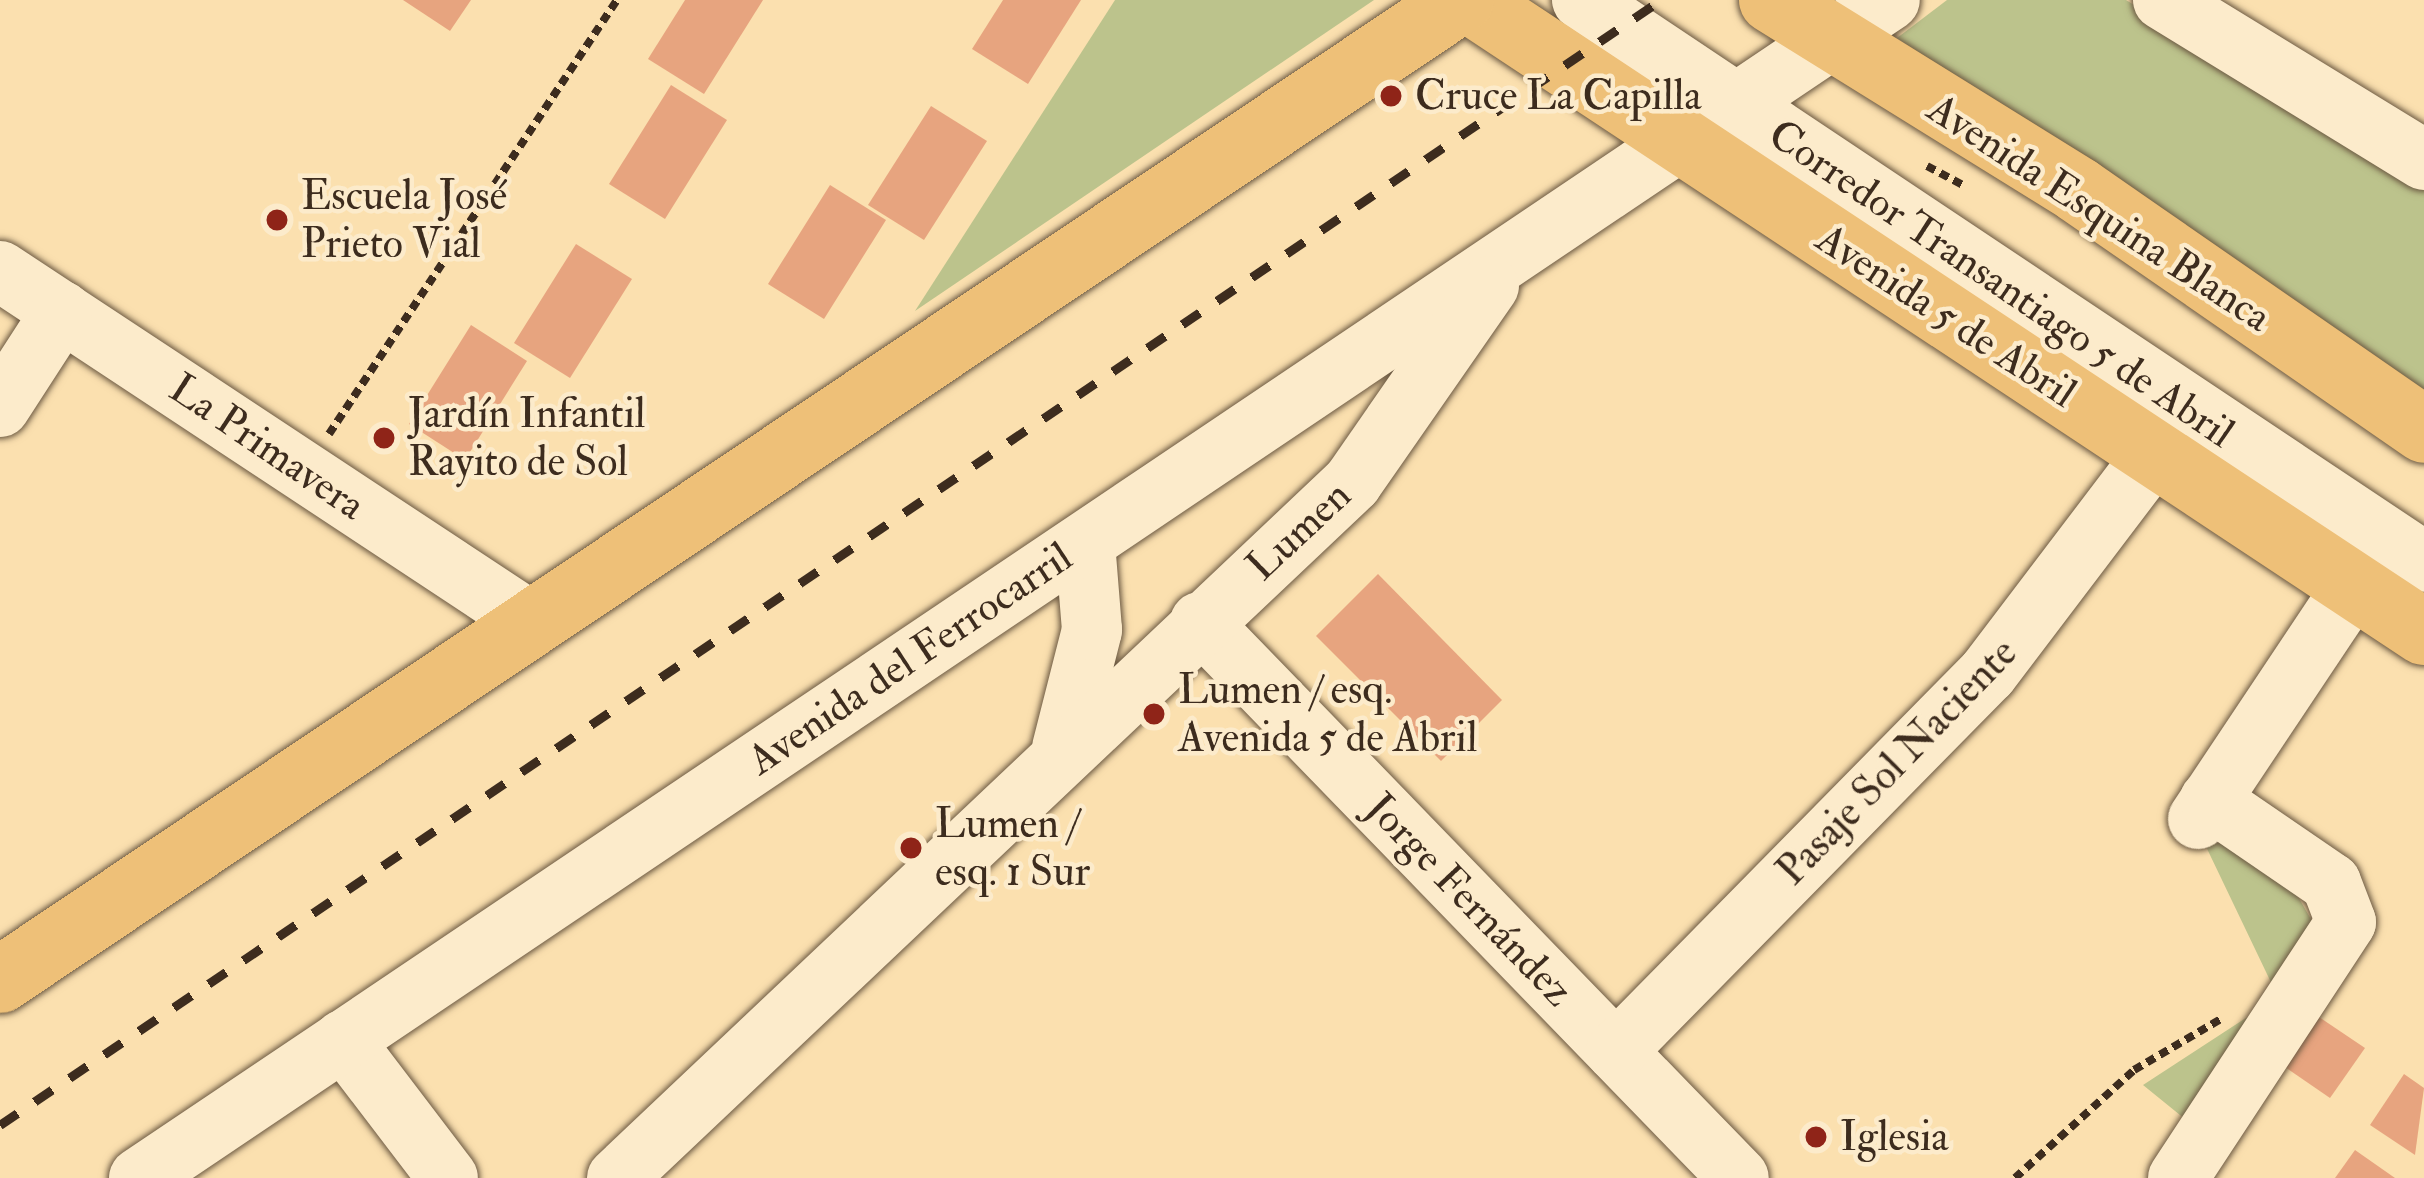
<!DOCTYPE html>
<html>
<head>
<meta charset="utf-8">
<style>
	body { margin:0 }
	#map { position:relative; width:2424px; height:1178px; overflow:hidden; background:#fbe0af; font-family:"IM FELL Double Pica",serif }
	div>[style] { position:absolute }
	.green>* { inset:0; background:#bcc38c }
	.building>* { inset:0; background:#e7a47f }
	.path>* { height:8px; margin-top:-4px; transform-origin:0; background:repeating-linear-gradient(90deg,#3d2c1e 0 9px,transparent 0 15px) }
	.roads { filter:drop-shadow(0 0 3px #6c5942) drop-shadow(0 0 3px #6c5942) }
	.minor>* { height:60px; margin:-30px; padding:0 30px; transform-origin:30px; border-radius:30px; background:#fcebcb }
	.major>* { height:66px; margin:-33px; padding:0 33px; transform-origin:33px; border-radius:33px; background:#eec078 }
	.rail>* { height:9px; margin-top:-4.5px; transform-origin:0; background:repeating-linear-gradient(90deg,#3d2c1e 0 21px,transparent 0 42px) }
	.dots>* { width:33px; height:33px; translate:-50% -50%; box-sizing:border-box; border:6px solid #fcebcb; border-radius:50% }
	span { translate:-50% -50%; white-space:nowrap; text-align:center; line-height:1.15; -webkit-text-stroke:9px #fcebcb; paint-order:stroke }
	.poi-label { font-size:42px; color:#3d2c1e }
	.left { translate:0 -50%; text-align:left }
	.street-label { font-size:42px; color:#3d2c1e }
</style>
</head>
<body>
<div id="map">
	<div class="green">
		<div style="clip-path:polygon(1115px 0,1374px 0,915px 311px)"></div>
		<div style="clip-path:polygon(1947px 0,2126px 0,2424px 185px,2424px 392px,1897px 38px)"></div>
		<div style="clip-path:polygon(2208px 818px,2292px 886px,2316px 928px,2311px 967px,2196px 1128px,2143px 1085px,2278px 997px,2199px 832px)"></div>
	</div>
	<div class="building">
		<div style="clip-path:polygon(403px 0,471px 0,450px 31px)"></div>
		<div style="clip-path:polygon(685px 0,763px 0,704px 94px,648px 59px)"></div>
		<div style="clip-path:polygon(1003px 0,1081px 0,1028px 84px,972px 49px)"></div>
		<div style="clip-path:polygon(671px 85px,727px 120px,665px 219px,609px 184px)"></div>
		<div style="clip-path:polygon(931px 106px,987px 141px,924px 240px,868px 205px)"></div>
		<div style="clip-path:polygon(830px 185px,886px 220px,824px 319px,768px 284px)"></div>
		<div style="clip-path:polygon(576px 244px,632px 279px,570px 378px,514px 343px)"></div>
		<div style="clip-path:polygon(471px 325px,527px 361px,465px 460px,409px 424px)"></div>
		<div style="clip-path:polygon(1378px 574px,1502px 700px,1441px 761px,1316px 636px)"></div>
		<div style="clip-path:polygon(2319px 1017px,2365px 1048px,2330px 1098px,2285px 1067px)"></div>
		<div style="clip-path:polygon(2404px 1074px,2424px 1088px,2415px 1155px,2370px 1125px)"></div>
		<div style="clip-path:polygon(2355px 1150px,2395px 1178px,2335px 1178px)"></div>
	</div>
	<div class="path">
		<div style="left:1927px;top:166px;width:40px;rotate:28deg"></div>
		<div style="left:329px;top:434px;width:521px;rotate:-56.43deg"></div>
		<div style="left:2015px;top:1178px;width:161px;rotate:-42.2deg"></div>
		<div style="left:2134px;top:1070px;width:101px;rotate:-30.4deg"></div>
	</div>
	<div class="roads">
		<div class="minor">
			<div style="left:1582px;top:0;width:1012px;rotate:33.72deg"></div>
			<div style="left:2163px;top:0;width:306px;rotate:31.5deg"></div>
			<div style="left:0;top:271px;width:639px;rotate:33.44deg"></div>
			<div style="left:0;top:407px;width:114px;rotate:-57.1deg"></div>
			<div style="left:1200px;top:622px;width:774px;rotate:45.89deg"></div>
			<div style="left:1062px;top:748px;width:122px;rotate:-75.7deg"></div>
			<div style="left:1092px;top:630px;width:87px;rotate:-94.6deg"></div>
			<div style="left:2198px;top:819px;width:281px;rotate:-56.3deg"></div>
			<div style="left:343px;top:1040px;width:173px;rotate:52.7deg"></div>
			<div style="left:1616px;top:1051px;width:530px;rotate:-45.46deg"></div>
			<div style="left:1988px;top:673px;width:276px;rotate:-52.8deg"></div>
			<div style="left:139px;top:1178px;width:2110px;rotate:-33.93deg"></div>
			<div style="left:617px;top:1178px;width:1012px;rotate:-43.4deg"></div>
			<div style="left:1352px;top:483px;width:240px;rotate:-55.2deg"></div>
			<div style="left:2178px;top:1178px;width:306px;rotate:-56.7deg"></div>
			<div style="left:2346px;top:922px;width:42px;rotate:-111deg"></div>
			<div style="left:2331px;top:883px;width:147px;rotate:-145.6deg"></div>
		</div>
		<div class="major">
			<div style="left:1469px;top:0;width:1145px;rotate:33.5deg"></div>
			<div style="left:1772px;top:0;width:360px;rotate:31.8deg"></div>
			<div style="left:2078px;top:190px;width:421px;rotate:34.7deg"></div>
			<div style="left:0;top:980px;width:1759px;rotate:-33.85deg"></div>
		</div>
	</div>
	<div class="rail">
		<div style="left:0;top:1125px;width:2006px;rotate:-34.11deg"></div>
	</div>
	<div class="dots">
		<div style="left:1391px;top:96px;background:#8f2418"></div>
		<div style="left:277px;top:220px;background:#8f2418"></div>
		<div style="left:384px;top:438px;background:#8f2418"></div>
		<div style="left:1154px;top:714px;background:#8f2418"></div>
		<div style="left:911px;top:848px;background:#8f2418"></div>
		<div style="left:1816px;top:1137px;background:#8f2418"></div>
	</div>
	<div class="poi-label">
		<span class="left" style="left:1415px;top:96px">Cruce La Capilla</span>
		<span class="left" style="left:301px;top:220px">Escuela José<br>Prieto Vial</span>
		<span class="left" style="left:408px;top:438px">Jardín Infantil<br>Rayito de Sol</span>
		<span class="left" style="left:1178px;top:714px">Lumen / esq.<br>Avenida 5 de Abril</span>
		<span class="left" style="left:935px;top:848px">Lumen /<br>esq. 1 Sur</span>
		<span class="left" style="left:1840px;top:1137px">Iglesia</span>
	</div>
	<div class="street-label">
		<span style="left:2099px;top:213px;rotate:33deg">Avenida Esquina Blanca</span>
		<span style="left:2001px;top:284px;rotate:34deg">Corredor Transantiago 5 de Abril</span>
		<span style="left:1946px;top:316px;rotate:33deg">Avenida 5 de Abril</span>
		<span style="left:267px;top:447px;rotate:34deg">La Primavera</span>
		<span style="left:1299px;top:531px;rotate:-43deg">Lumen</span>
		<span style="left:910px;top:659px;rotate:-34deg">Avenida del Ferrocarril</span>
		<span style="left:1897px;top:762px;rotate:-46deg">Pasaje Sol Naciente</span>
		<span style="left:1469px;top:900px;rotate:46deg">Jorge Fernández</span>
	</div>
</div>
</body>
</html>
